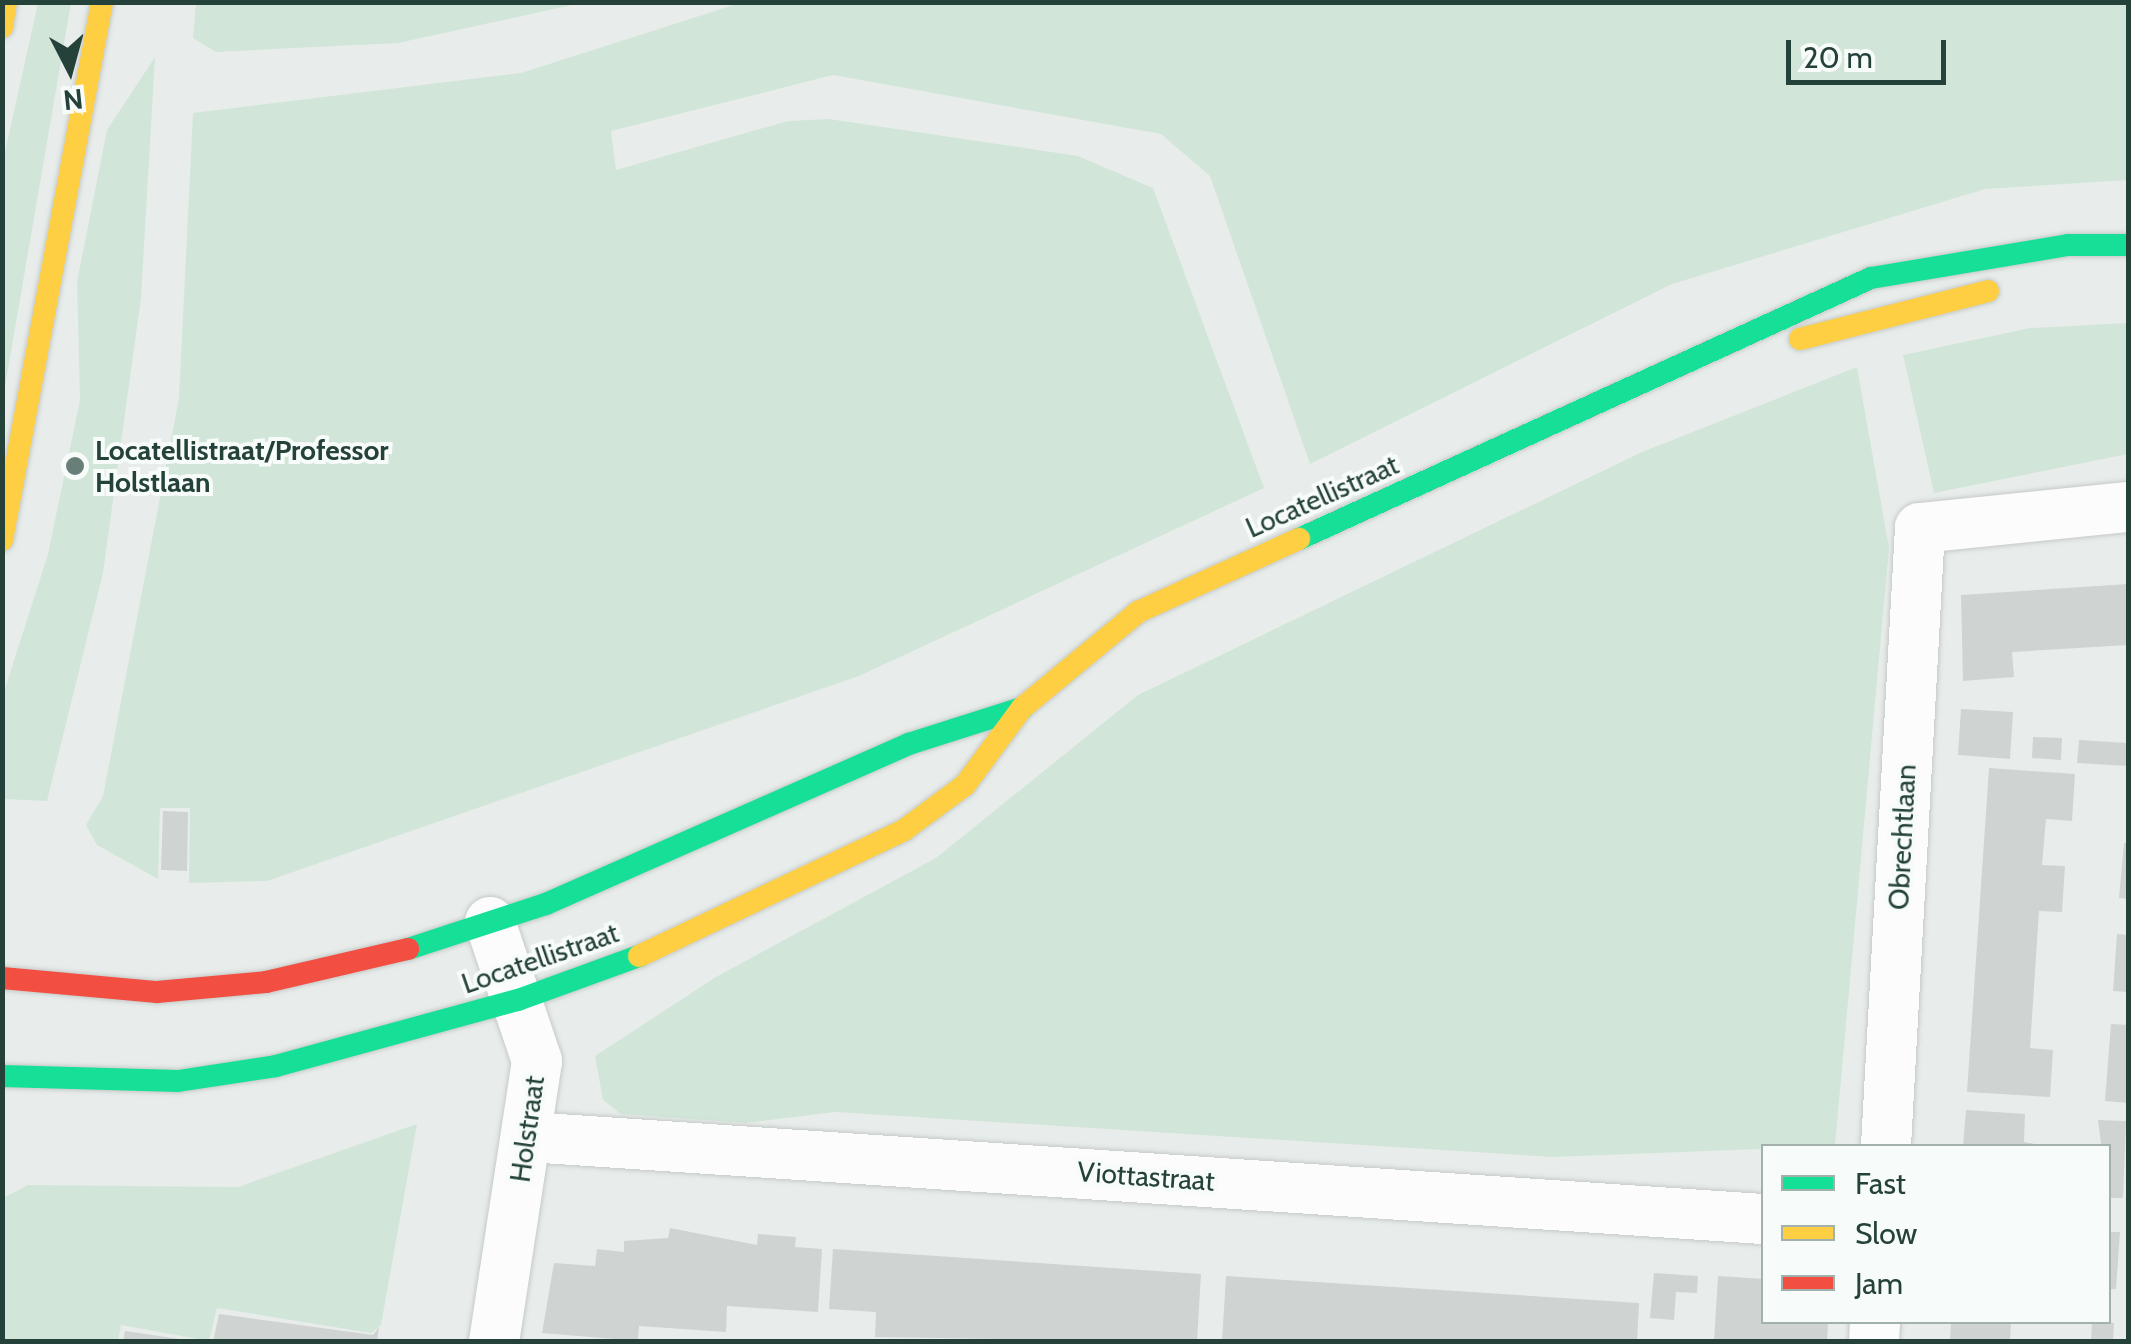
<!DOCTYPE html>
<html>
<head>
<meta charset="utf-8">
<style>
	body { margin:0 }
	#map { position:relative; width:2131px; height:1344px; overflow:hidden; background:#e8edeb; font-family:Cabin,sans-serif }
	div>[style] { position:absolute }
	.green>* { inset:0; background:#d1e6d8 }
	.building>* { inset:0; background:#cfd4d2 }
	.roads { filter:drop-shadow(0 0 2px #c5cac8) drop-shadow(0 0 2px #c5cac8) }
	.street>* { height:50px; margin:-25px; padding:0 25px; transform-origin:25px; border-radius:25px; background:#fcfcfc }
	.fast>* { height:22px; margin:-11px; padding:0 11px; transform-origin:11px; border-radius:11px; background:#16e098 }
	.slow>* { height:22px; margin:-11px; padding:0 11px; transform-origin:11px; border-radius:11px; background:#ffcf43 }
	.jam>* { height:22px; margin:-11px; padding:0 11px; transform-origin:11px; border-radius:11px; background:#f24e42 }
	.dots>* { width:28px; height:28px; translate:-50% -50%; box-sizing:border-box; border:5px solid #f7fbf9; border-radius:50% }
	span { translate:-50% -50%; white-space:nowrap; text-align:center; line-height:1.15; -webkit-text-stroke:8px #f7fbf9; paint-order:stroke }
	.poi-label { font-size:28px; color:#24423a; font-weight:700 }
	.left { translate:0 -50%; text-align:left }
	.street-label { font-size:28px; color:#24423a }
	.frame { position:absolute; inset:0; border:5px solid #24423a; pointer-events:none }
	.legend { position:absolute; left:1761px; top:1144px; width:350px; height:180px; box-sizing:border-box; background:#f7fbf9; border:2px solid #a3b1ad; margin:0; padding:12px 18px; list-style:none; font-size:30px; color:#24423a }
	.legend li { display:flex; align-items:center; gap:20px; height:50px }
	.legend b { width:50px; border:2px solid #a3b1ad }
	.north { position:absolute; left:20px; top:20px; width:100px; height:100px; -webkit-text-stroke:8px #f7fbf9; paint-order:stroke; rotate:174deg; font-size:28px; font-weight:700; line-height:40px; text-align:center; color:#24423a }
	.north::after { content:''; display:block; margin:auto; width:35px; height:45px; background:#24423a; clip-path:polygon(50% 0,100% 100%,50% 72%,0 100%) }
	.scale { position:absolute; left:1786px; top:40px; width:160px; height:45px; box-sizing:border-box; border:5px solid #24423a; border-top:0; padding-left:12px; font-size:30px; line-height:35px; white-space:nowrap; color:#24423a; -webkit-text-stroke:8px #f7fbf9; paint-order:stroke }
</style>
</head>
<body>
<div id="map">
	<div class="green">
		<div style="clip-path:polygon(38px 3px,71px 3px,2px 404px,3px 161px)"></div>
		<div style="clip-path:polygon(196px 3px,196px 2px,581px 3px,398px 43px,216px 52px,193px 38px)"></div>
		<div style="clip-path:polygon(740px 3px,2128px 3px,2128px 180px,1985px 189px,1672px 284px,1310px 464px,1210px 176px,1161px 134px,833px 75px,611px 131px,616px 170px,788px 121px,829px 119px,1078px 156px,1153px 188px,1264px 488px,859px 676px,267px 881px,189px 883px,190px 808px,160px 808px,158px 879px,97px 845px,86px 825px,103px 796px,179px 398px,193px 113px,521px 73px)"></div>
		<div style="clip-path:polygon(155px 57px,141px 298px,103px 573px,47px 801px,3px 799px,3px 695px,48px 554px,80px 400px,77px 282px,107px 130px)"></div>
		<div style="clip-path:polygon(2128px 323px,2128px 454px,1934px 493px,1903px 355px,2030px 328px)"></div>
		<div style="clip-path:polygon(1857px 367px,1889px 548px,1835px 1146px,1553px 1157px,835px 1112px,745px 1123px,621px 1114px,603px 1100px,595px 1056px,716px 977px,936px 858px,1138px 695px,1642px 452px)"></div>
		<div style="clip-path:polygon(417px 1124px,381px 1325px,371px 1333px,217px 1308px,209px 1341px,121px 1325px,118px 1341px,3px 1341px,3px 1198px,28px 1185px,238px 1187px)"></div>
	</div>
	<div class="building">
		<div style="clip-path:polygon(2128px 584px,2128px 645px,2012px 652px,2014px 677px,1963px 681px,1961px 595px)"></div>
		<div style="clip-path:polygon(1961px 709px,2013px 712px,2010px 759px,1958px 755px)"></div>
		<div style="clip-path:polygon(2033px 737px,2062px 738px,2061px 760px,2032px 758px)"></div>
		<div style="clip-path:polygon(2079px 740px,2128px 743px,2128px 766px,2077px 763px)"></div>
		<div style="clip-path:polygon(1989px 768px,2075px 774px,2072px 821px,2046px 819px,2042px 865px,2065px 866px,2062px 912px,2039px 911px,2030px 1048px,2053px 1050px,2050px 1097px,1967px 1092px)"></div>
		<div style="clip-path:polygon(163px 811px,188px 812px,187px 871px,161px 870px)"></div>
		<div style="clip-path:polygon(2124px 843px,2128px 844px,2128px 899px,2119px 898px)"></div>
		<div style="clip-path:polygon(2117px 934px,2128px 935px,2128px 992px,2113px 991px)"></div>
		<div style="clip-path:polygon(2111px 1024px,2128px 1025px,2128px 1103px,2105px 1101px)"></div>
		<div style="clip-path:polygon(1966px 1110px,2025px 1114px,2024px 1142px,2047px 1146px,1963px 1146px)"></div>
		<div style="clip-path:polygon(2098px 1120px,2126px 1121px,2123px 1198px,2108px 1198px)"></div>
		<div style="clip-path:polygon(670px 1228px,757px 1245px,758px 1234px,796px 1237px,795px 1247px,822px 1249px,818px 1312px,727px 1306px,726px 1332px,639px 1326px,638px 1341px,542px 1333px,554px 1263px,595px 1266px,597px 1249px,624px 1252px,624px 1241px,668px 1238px)"></div>
		<div style="clip-path:polygon(2108px 1232px,2120px 1232px,2116px 1289px,2108px 1289px)"></div>
		<div style="clip-path:polygon(833px 1249px,1201px 1274px,1197px 1342px,875px 1337px,876px 1312px,829px 1309px)"></div>
		<div style="clip-path:polygon(1654px 1273px,1698px 1276px,1697px 1293px,1676px 1292px,1674px 1320px,1650px 1318px)"></div>
		<div style="clip-path:polygon(1226px 1276px,1639px 1303px,1637px 1342px,1222px 1342px)"></div>
		<div style="clip-path:polygon(1718px 1276px,1764px 1279px,1764px 1322px,1828px 1322px,1827px 1342px,1714px 1342px)"></div>
		<div style="clip-path:polygon(219px 1314px,373px 1335px,379px 1327px,377px 1342px,213px 1342px)"></div>
		<div style="clip-path:polygon(1951px 1322px,2011px 1322px,2010px 1342px,1950px 1342px)"></div>
		<div style="clip-path:polygon(2092px 1322px,2114px 1323px,2113px 1342px,2091px 1342px)"></div>
		<div style="clip-path:polygon(125px 1331px,180px 1339px,180px 1342px,123px 1342px)"></div>
	</div>
	<div class="roads">
		<div class="street">
			<div style="left:490px;top:922px;width:147px;rotate:71.3deg"></div>
			<div style="left:537px;top:1061px;width:284px;rotate:98.7deg"></div>
			<div style="left:528px;top:1137px;width:1239px;rotate:3.8deg"></div>
			<div style="left:1886px;top:1146px;width:619px;rotate:-86.85deg"></div>
			<div style="left:1920px;top:528px;width:209px;rotate:-5.8deg"></div>
			<div style="left:1874px;top:1342px;width:20px;rotate:-87deg"></div>
		</div>
		<div class="fast">
			<div style="left:1299px;top:539px;width:629px;rotate:-24.53deg"></div>
			<div style="left:1871px;top:278px;width:200px;rotate:-9.5deg"></div>
			<div style="left:2068px;top:245px;width:60px"></div>
			<div style="left:408px;top:949px;width:145px;rotate:-18.1deg"></div>
			<div style="left:546px;top:904px;width:397px;rotate:-23.8deg"></div>
			<div style="left:909px;top:744px;width:119px;rotate:-17.7deg"></div>
			<div style="left:2px;top:1076px;width:176px;rotate:1.6deg"></div>
			<div style="left:178px;top:1081px;width:99px;rotate:-8.7deg"></div>
			<div style="left:276px;top:1066px;width:251px;rotate:-15.3deg"></div>
			<div style="left:518px;top:1000px;width:129px;rotate:-20deg"></div>
		</div>
		<div class="slow">
			<div style="left:2px;top:27px;width:25px;rotate:-81deg"></div>
			<div style="left:1800px;top:339px;width:194px;rotate:-14.3deg"></div>
			<div style="left:2px;top:540px;width:547px;rotate:-79.47deg"></div>
			<div style="left:639px;top:956px;width:293px;rotate:-25.4deg"></div>
			<div style="left:904px;top:830px;width:76px;rotate:-36.4deg"></div>
			<div style="left:965px;top:785px;width:96px;rotate:-53.5deg"></div>
			<div style="left:1022px;top:708px;width:151px;rotate:-39.6deg"></div>
			<div style="left:1138px;top:612px;width:177px;rotate:-24.4deg"></div>
		</div>
		<div class="jam">
			<div style="left:2px;top:978px;width:156px;rotate:5.2deg"></div>
			<div style="left:157px;top:992px;width:109px;rotate:-5.2deg"></div>
			<div style="left:266px;top:982px;width:146px;rotate:-13.1deg"></div>
		</div>
	</div>
	<div class="dots">
		<div style="left:75px;top:466px;background:#697e78"></div>
	</div>
	<div class="poi-label">
		<span class="left" style="left:95px;top:466px">Locatellistraat/Professor<br>Holstlaan</span>
	</div>
	<div class="street-label">
		<span style="left:1322px;top:496px;rotate:-24deg">Locatellistraat</span>
		<span style="left:1902px;top:837px;rotate:-87deg">Obrechtlaan</span>
		<span style="left:540px;top:958px;rotate:-19deg">Locatellistraat</span>
		<span style="left:527px;top:1129px;rotate:-82deg">Holstraat</span>
		<span style="left:1146px;top:1176px;rotate:4deg">Viottastraat</span>
	</div>
	<div class="frame"></div>
	<ul class="legend">
	<li><b style="height:12px;background:#16e098"></b>Fast</li>
	<li><b style="height:12px;background:#ffcf43"></b>Slow</li>
	<li><b style="height:12px;background:#f24e42"></b>Jam</li>
	</ul>
	<div class="north">N</div>
	<div class="scale">20 m</div>
</div>
</body>
</html>
